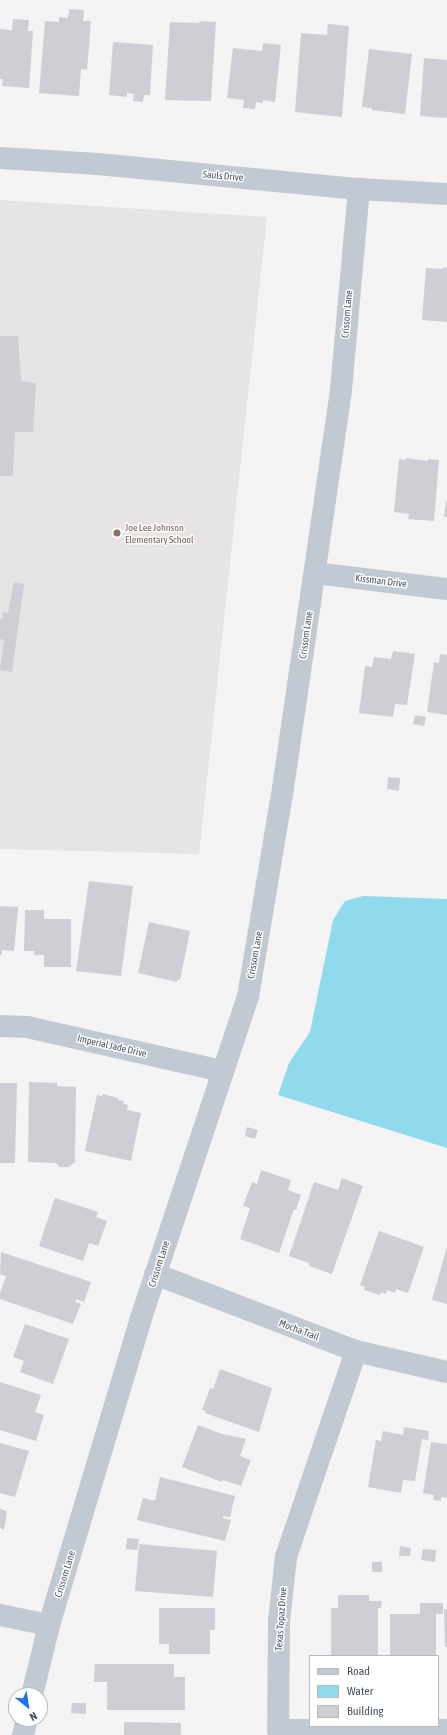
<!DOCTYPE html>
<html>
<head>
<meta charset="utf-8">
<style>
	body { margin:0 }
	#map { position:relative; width:447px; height:1735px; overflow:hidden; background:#f5f3f3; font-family:"Asap Condensed",sans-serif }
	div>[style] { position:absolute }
	.education>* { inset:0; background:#e6e4e5 }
	.water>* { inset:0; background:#90daee }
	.building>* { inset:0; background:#cdcfd5 }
	.minor>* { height:22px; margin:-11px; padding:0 11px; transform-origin:11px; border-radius:11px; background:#c1cad2 }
	.dots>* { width:11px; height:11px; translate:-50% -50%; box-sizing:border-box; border:2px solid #fff; border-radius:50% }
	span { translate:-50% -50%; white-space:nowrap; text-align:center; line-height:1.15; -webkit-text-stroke:3px #fff; paint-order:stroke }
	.street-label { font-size:10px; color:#4a5661 }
	.education-label { font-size:10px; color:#785e54 }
	.left { translate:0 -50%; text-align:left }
	.legend { position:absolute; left:309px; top:1655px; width:130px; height:72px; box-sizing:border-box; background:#fff; border:1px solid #b7bbc0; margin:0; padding:5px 7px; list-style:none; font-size:12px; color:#4a5661 }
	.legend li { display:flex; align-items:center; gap:8px; height:20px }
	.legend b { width:20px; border:1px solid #b7bbc0 }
	.north { position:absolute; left:8px; top:1687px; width:40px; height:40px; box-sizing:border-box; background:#fff; border:1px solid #b7bbc0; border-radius:50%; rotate:150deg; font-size:11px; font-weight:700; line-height:16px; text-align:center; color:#4a5661 }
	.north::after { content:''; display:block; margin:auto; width:14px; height:18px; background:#1a73e8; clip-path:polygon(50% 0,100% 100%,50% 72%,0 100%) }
</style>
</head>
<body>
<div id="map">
	<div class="education">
		<div style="clip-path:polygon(0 200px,267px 217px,199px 854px,0 849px)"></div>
	</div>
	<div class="water">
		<div style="clip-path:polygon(363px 896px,447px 899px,447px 1148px,278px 1095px,289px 1063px,310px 1032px,333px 920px,345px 901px)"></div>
	</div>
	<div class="building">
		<div style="clip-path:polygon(69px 9px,84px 10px,83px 21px,91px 21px,87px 70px,81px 69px,79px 96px,39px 93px,45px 21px,59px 22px,59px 17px,68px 18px)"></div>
		<div style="clip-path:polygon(13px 19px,29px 20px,28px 31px,33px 31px,29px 88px,2px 86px,3px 79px,0 79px,0 29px,12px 30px)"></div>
		<div style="clip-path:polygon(200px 21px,216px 22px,211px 101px,165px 100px,170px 22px,199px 23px)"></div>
		<div style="clip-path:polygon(328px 24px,349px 26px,342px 117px,295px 112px,301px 33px,327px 35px)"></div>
		<div style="clip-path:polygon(113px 42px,153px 45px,150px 95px,144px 95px,143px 102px,133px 101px,134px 94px,127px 93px,127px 97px,109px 95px)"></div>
		<div style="clip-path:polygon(263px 43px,281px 45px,275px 102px,263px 100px,263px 103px,256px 102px,255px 109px,243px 108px,244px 100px,227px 98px,233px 48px,262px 51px)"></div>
		<div style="clip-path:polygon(369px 49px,412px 54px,405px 114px,372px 110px,372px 108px,362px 107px)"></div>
		<div style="clip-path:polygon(424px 58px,447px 60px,447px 118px,420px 116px)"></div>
		<div style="clip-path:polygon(443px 267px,447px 268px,447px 322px,422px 320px,426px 268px,443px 269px)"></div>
		<div style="clip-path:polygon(0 336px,18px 336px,21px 381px,36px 383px,33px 432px,15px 432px,13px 476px,0 476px)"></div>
		<div style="clip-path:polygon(406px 458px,427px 461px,428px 459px,439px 460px,434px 521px,408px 519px,409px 514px,394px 512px,399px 459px,406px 460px)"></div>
		<div style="clip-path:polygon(446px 501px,447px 501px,447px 517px,444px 517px)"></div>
		<div style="clip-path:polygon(14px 582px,24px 584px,12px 672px,0 670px,4px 640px,0 639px,0 619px,2px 619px,3px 612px,8px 613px)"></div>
		<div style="clip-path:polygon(393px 651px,415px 654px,407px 705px,395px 704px,393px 717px,359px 713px,365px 666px,372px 667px,374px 657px,391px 659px)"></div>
		<div style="clip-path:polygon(440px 654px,447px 655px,447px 715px,427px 712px,434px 662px,439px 663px)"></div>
		<div style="clip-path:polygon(415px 715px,426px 717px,424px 726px,413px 724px)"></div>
		<div style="clip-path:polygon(388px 777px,400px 778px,399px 791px,387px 789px)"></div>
		<div style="clip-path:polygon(89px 881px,133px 886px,121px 976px,76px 971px)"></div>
		<div style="clip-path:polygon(0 906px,18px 907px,14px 951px,2px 950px,2px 955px,0 955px)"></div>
		<div style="clip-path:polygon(25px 910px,44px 910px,44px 919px,71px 919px,71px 967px,44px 967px,44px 955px,34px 955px,35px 951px,24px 951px)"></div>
		<div style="clip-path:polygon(149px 922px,190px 931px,180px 980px,177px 980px,177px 982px,138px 973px)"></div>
		<div style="clip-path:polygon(29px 1082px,57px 1083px,57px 1086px,76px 1087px,75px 1162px,69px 1167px,60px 1167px,56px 1163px,28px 1162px)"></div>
		<div style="clip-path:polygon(0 1083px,17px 1083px,15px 1163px,0 1163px)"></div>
		<div style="clip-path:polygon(102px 1094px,118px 1098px,118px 1100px,124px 1101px,123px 1104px,128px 1105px,127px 1110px,141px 1113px,131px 1161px,85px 1151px,97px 1095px,102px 1096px)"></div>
		<div style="clip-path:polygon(247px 1127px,258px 1130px,255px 1139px,245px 1136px)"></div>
		<div style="clip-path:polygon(261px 1170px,291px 1180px,288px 1190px,301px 1195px,296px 1210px,294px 1209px,279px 1253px,240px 1239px,250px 1208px,243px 1206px,252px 1182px,257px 1184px)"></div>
		<div style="clip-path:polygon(342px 1178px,363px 1186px,332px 1274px,309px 1266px,309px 1263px,289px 1256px,314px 1182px,338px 1190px)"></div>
		<div style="clip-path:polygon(55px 1198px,98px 1212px,96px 1217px,107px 1221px,98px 1246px,89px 1243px,83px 1261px,39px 1246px)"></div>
		<div style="clip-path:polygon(379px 1231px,424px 1247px,408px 1293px,396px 1289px,395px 1293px,387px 1290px,386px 1294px,381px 1292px,380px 1295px,364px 1290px,365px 1287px,360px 1285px)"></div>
		<div style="clip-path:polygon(447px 1247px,447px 1304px,432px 1300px)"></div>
		<div style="clip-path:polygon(1px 1252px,91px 1282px,84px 1302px,76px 1299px,75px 1302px,81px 1304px,73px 1324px,0 1299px,0 1293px,6px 1276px,0 1274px)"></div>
		<div style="clip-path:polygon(25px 1324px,69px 1339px,53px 1384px,20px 1372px,24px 1361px,13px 1357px)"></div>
		<div style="clip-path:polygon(220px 1369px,272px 1388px,259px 1432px,205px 1413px,206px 1411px,202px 1410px,210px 1388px,213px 1389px)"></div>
		<div style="clip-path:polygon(0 1382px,41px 1395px,35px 1412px,44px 1415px,36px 1441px,0 1430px)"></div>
		<div style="clip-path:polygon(198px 1425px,222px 1434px,246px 1439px,240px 1456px,251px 1460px,241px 1486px,223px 1480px,222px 1482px,182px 1467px)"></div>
		<div style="clip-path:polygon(404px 1427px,429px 1431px,428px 1440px,422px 1439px,415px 1481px,403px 1480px,401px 1493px,368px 1487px,376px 1440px,381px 1441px,383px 1431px,403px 1435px)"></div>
		<div style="clip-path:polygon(431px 1442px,447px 1444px,447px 1498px,441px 1497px,441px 1501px,433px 1500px,434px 1495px,423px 1493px)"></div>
		<div style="clip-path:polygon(0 1443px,29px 1451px,15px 1497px,0 1493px)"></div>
		<div style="clip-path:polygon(160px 1477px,235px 1496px,230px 1517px,223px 1516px,223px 1518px,231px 1520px,225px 1541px,137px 1520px,143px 1498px,155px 1501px)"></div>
		<div style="clip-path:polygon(0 1509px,7px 1511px,4px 1530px,0 1528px)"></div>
		<div style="clip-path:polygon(127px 1538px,139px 1539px,137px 1550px,126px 1549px)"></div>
		<div style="clip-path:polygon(139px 1544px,217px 1551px,213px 1597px,135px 1591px)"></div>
		<div style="clip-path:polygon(400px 1546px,411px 1548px,410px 1556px,399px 1556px)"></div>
		<div style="clip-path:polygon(423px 1549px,436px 1550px,435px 1562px,421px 1560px)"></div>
		<div style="clip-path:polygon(372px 1562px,382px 1562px,382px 1572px,372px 1572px)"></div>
		<div style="clip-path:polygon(338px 1595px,369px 1595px,369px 1601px,382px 1601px,381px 1608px,378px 1608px,378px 1656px,331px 1656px,331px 1608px,338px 1608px)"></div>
		<div style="clip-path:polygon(420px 1603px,443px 1603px,443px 1614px,436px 1614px,436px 1656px,390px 1656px,390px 1614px,420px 1614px)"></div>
		<div style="clip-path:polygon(159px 1608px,215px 1608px,215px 1630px,210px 1630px,210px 1654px,169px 1654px,169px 1644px,159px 1644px)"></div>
		<div style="clip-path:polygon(444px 1609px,447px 1609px,447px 1647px,445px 1647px)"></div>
		<div style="clip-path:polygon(95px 1664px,174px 1664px,174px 1677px,185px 1677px,185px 1710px,107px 1710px,107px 1682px,94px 1682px)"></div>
		<div style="clip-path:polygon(72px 1703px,86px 1703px,86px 1714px,71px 1713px)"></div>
		<div style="clip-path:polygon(124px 1722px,181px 1723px,181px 1735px,124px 1735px)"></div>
	</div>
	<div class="minor">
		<div style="left:0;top:158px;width:98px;rotate:3.5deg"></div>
		<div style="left:98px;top:164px;width:262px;rotate:5.5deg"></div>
		<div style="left:359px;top:189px;width:88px;rotate:3.3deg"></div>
		<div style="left:315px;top:573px;width:133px;rotate:6.9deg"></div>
		<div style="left:0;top:1026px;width:27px;rotate:2deg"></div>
		<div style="left:27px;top:1027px;width:201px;rotate:12.7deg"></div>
		<div style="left:155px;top:1274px;width:215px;rotate:21deg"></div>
		<div style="left:356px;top:1351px;width:93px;rotate:13deg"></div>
		<div style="left:356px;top:1351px;width:218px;rotate:108.8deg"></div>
		<div style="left:286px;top:1557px;width:64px;rotate:96.2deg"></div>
		<div style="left:279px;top:1621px;width:109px;rotate:90.5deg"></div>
		<div style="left:278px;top:1730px;width:169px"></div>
		<div style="left:0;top:1615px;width:50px;rotate:11.5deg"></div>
		<div style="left:32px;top:1695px;width:72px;rotate:-76.3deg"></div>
		<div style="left:49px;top:1625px;width:320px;rotate:-73.3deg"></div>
		<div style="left:141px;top:1318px;width:338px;rotate:-71.6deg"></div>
		<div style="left:248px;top:997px;width:212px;rotate:-80.5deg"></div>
		<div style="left:283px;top:788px;width:402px;rotate:-81.7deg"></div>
		<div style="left:341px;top:390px;width:202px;rotate:-84.9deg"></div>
		<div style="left:23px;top:1735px;width:16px;rotate:-76deg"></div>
	</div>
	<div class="dots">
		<div style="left:117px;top:533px;background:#8d6e63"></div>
	</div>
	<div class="street-label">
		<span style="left:223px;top:176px;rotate:5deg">Sauls Drive</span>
		<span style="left:347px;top:314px;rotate:-85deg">Crissom Lane</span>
		<span style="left:381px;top:581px;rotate:7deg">Kissman Drive</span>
		<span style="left:306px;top:635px;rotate:-82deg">Crissom Lane</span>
		<span style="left:255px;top:955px;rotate:-80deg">Crissom Lane</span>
		<span style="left:112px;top:1046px;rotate:13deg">Imperial Jade Drive</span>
		<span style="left:159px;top:1264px;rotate:-72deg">Crissom Lane</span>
		<span style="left:299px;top:1330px;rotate:21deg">Mocha Trail</span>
		<span style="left:65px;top:1574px;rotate:-73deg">Crissom Lane</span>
		<span style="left:281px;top:1619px;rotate:-86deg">Texas Topaz Drive</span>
	</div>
	<div class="education-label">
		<span class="left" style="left:125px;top:533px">Joe Lee Johnson<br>Elementary School</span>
	</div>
	<ul class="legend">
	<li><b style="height:5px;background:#c1cad2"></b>Road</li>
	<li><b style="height:11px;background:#90daee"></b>Water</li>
	<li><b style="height:11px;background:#cdcfd5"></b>Building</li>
	</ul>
	<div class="north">N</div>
</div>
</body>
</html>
